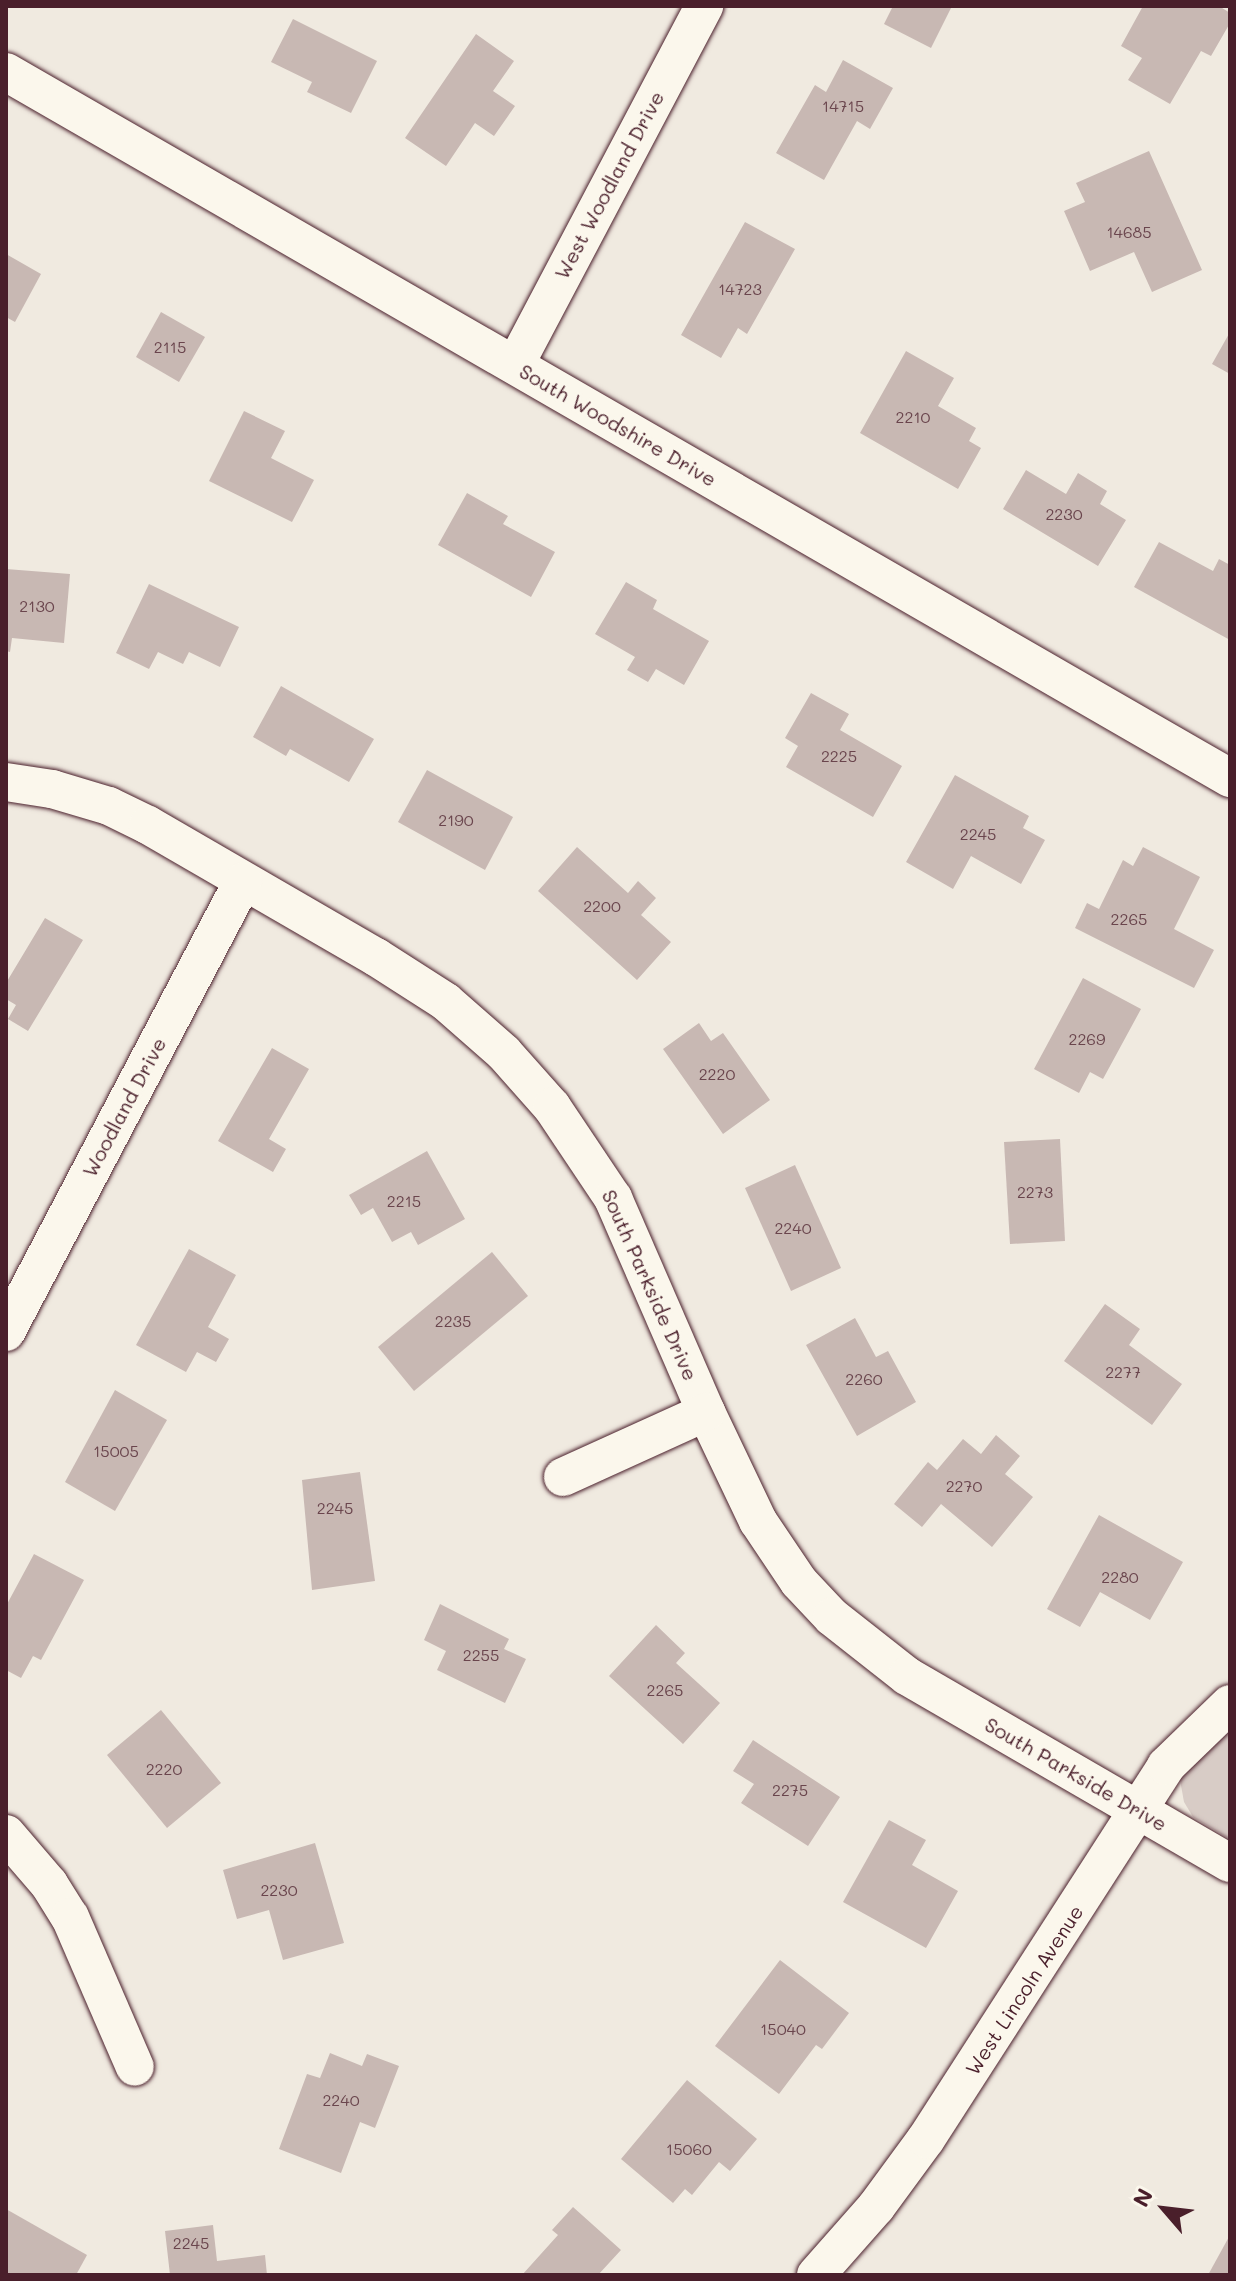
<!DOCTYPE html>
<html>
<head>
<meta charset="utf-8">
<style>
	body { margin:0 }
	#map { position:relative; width:1236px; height:2281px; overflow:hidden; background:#f0eae0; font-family:Mali,sans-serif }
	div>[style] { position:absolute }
	.green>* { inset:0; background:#d8ccc6 }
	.building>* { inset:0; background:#c8b8b3 }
	.roads { filter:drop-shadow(0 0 2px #4a1f2b) drop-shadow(0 0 2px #4a1f2b) }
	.street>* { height:38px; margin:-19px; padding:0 19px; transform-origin:19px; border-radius:19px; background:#fbf7ec }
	span { translate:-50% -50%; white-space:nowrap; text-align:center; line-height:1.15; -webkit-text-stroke:6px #fbf7ec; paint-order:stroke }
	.number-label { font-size:16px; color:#6a454d }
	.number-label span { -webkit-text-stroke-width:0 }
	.street-label { font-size:20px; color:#4a1f2b }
	.frame { position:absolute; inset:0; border:8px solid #4a1f2b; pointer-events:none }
	.north { position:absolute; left:1124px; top:2169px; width:80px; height:80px; -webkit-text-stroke:6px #fbf7ec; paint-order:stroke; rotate:298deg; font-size:22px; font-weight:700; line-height:32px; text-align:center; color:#4a1f2b }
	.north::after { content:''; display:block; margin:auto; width:28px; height:36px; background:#4a1f2b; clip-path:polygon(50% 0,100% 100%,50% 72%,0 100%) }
</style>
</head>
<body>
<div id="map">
	<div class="green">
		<div style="clip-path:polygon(1230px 1725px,1230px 1839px,1193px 1817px,1184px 1802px,1180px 1780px,1187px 1766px)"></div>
	</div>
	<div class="building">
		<div style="clip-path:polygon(893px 6px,952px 6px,931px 48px,884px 24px)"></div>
		<div style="clip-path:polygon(1143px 6px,1219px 6px,1230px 13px,1230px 23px,1211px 56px,1201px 51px,1170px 104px,1128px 80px,1142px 58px,1121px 46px)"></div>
		<div style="clip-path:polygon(293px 19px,377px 61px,351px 113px,307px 92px,312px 82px,271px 62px)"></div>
		<div style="clip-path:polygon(476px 34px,514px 61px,493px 91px,515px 106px,494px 136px,475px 123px,446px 166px,405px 138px)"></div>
		<div style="clip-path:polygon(843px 60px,893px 88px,870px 129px,857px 121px,824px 180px,776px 153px,815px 85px,826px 92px)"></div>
		<div style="clip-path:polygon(1149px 151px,1202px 270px,1152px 292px,1134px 252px,1090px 271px,1064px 211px,1085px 202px,1076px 183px)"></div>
		<div style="clip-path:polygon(745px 222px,795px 249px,747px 334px,738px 328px,721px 358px,681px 335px)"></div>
		<div style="clip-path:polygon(6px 254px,41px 274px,15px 322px,6px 317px)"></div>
		<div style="clip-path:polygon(161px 312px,205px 337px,179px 382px,136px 357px)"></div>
		<div style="clip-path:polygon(1230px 332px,1230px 374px,1212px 364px)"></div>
		<div style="clip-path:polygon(906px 351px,954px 378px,938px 406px,976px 428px,969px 441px,981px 448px,958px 489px,860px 433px)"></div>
		<div style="clip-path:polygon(244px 411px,285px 431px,271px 458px,314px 480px,292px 522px,209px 481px)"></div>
		<div style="clip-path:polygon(1026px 470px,1066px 494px,1078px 473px,1107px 491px,1100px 504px,1126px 520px,1098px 566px,1003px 509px)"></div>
		<div style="clip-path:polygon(467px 493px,508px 516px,503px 524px,555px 552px,531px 597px,438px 545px)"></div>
		<div style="clip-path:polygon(1159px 542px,1213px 571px,1219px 559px,1230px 565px,1230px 640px,1134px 587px)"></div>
		<div style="clip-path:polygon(6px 569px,70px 574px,64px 643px,12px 638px,10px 652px,6px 651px)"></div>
		<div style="clip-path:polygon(626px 582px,657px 600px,653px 609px,709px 641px,684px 685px,656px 669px,648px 682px,627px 670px,635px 657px,595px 634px)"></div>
		<div style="clip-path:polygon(149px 584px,239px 627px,220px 667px,189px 652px,183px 664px,158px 652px,149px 669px,116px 653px)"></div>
		<div style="clip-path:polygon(281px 686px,374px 739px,349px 782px,290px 749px,286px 756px,253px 737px)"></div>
		<div style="clip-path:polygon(811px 693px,849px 714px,840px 730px,902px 766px,873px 817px,786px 767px,798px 746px,785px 738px)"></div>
		<div style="clip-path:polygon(427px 770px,513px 817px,485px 870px,398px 822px)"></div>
		<div style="clip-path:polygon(955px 775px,1029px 816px,1023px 828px,1045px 840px,1021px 884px,971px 856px,953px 889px,906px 862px)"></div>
		<div style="clip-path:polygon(577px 847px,628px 893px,638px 881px,656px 898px,641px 915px,671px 942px,637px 980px,538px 891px)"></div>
		<div style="clip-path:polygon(1143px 847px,1200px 877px,1174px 929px,1214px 950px,1194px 988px,1075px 928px,1087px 903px,1099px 909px,1123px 860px,1133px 866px)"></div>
		<div style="clip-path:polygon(45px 918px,83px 940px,28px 1031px,8px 1019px,16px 1005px,6px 999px,6px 983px)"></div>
		<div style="clip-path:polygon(1083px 978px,1141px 1009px,1103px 1079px,1090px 1072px,1079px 1093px,1034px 1069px)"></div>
		<div style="clip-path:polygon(699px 1023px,711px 1041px,723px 1033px,770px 1100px,723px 1134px,663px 1049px)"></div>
		<div style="clip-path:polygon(272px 1048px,309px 1069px,269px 1139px,286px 1149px,273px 1172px,218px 1141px)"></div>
		<div style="clip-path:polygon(1060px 1139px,1065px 1241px,1010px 1244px,1004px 1142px)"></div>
		<div style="clip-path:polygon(427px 1151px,465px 1219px,418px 1245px,411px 1232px,392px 1242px,373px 1208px,361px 1215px,349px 1195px)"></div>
		<div style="clip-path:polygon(795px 1165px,841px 1268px,791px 1291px,745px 1188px)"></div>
		<div style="clip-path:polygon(189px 1249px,236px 1275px,208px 1327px,229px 1339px,216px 1362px,197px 1352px,186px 1372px,136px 1345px)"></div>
		<div style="clip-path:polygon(492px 1252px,528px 1296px,414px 1391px,378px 1347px)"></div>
		<div style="clip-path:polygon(1105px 1304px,1140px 1329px,1129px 1345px,1182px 1384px,1152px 1425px,1064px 1361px)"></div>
		<div style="clip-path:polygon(855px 1318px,876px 1357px,888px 1351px,916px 1402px,857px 1436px,806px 1345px)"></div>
		<div style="clip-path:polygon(115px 1390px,167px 1420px,115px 1511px,65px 1482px)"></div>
		<div style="clip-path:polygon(996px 1435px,1020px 1456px,1005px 1474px,1033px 1497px,992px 1547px,941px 1504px,922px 1527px,894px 1504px,928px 1462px,937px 1470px,963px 1439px,981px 1454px)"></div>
		<div style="clip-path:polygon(360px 1472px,375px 1581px,312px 1590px,302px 1480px)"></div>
		<div style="clip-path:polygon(1099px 1515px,1183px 1562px,1150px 1620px,1100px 1592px,1080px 1627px,1047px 1609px)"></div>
		<div style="clip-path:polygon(34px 1554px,84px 1580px,41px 1660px,33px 1656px,21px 1678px,6px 1670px,6px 1606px)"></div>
		<div style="clip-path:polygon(440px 1604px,509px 1639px,504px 1649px,526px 1659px,505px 1703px,437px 1670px,446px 1651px,424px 1640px)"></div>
		<div style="clip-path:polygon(656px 1625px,685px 1653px,676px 1663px,720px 1703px,683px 1744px,609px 1676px)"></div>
		<div style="clip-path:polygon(161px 1710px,221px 1783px,167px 1828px,107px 1755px)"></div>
		<div style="clip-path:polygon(753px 1740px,840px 1797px,808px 1846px,741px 1803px,754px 1784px,733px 1771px)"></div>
		<div style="clip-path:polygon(889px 1820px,926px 1840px,912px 1865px,958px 1891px,926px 1948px,843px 1902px)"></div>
		<div style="clip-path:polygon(315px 1843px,344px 1943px,283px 1960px,269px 1910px,237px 1919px,223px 1870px)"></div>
		<div style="clip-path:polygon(780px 1960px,849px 2013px,822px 2049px,816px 2045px,779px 2094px,715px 2046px)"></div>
		<div style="clip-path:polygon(330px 2053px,362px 2066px,367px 2054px,399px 2066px,375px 2128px,360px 2122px,341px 2173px,279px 2149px,307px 2074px,320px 2078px)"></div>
		<div style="clip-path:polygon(687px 2080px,757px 2139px,730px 2171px,719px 2162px,692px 2195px,685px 2189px,673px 2203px,621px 2159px)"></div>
		<div style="clip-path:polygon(573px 2207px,621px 2250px,598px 2275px,522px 2275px,558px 2235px,552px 2230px)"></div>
		<div style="clip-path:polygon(6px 2209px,87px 2255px,76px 2275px,6px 2275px)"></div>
		<div style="clip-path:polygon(213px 2225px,217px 2261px,265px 2255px,267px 2275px,170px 2275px,165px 2231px)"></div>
		<div style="clip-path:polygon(1230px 2235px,1230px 2275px,1208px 2275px)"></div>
	</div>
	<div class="roads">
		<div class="street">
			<div style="left:6px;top:72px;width:1413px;rotate:29.98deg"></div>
			<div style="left:515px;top:365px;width:406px;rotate:-62.2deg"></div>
			<div style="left:6px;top:782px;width:47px;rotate:8.7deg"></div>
			<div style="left:52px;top:789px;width:59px;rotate:16.6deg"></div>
			<div style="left:109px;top:806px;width:43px;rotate:26deg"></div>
			<div style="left:148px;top:825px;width:263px;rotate:30.1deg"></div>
			<div style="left:376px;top:957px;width:83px;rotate:32.7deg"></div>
			<div style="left:446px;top:1002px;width:77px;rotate:41.3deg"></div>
			<div style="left:504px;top:1053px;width:72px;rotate:48.4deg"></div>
			<div style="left:552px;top:1107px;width:110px;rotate:56.2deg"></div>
			<div style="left:613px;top:1198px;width:233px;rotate:66.5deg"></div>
			<div style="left:706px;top:1412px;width:121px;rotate:64.5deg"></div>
			<div style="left:758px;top:1521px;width:73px;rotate:56.1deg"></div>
			<div style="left:799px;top:1582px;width:48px;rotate:46.7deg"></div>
			<div style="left:832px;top:1617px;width:95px;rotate:38.2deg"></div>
			<div style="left:907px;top:1676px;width:373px;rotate:30.1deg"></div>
			<div style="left:6px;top:1332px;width:509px;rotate:-62.28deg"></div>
			<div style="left:563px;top:1477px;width:157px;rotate:-24.4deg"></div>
			<div style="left:6px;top:1834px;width:66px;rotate:49.3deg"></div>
			<div style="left:49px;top:1884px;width:39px;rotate:58deg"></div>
			<div style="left:70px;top:1917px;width:163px;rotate:66.6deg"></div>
			<div style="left:816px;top:2275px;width:91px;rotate:-48.6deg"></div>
			<div style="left:876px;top:2207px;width:84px;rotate:-53.7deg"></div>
			<div style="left:926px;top:2139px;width:444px;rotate:-57.2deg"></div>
			<div style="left:1166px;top:1766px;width:89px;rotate:-44.1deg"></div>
		</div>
	</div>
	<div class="number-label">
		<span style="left:843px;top:106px">14715</span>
		<span style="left:1129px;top:232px">14685</span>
		<span style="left:740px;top:289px">14723</span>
		<span style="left:170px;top:347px">2115</span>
		<span style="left:913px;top:417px">2210</span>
		<span style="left:1064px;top:514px">2230</span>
		<span style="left:37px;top:606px">2130</span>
		<span style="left:839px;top:756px">2225</span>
		<span style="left:456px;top:820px">2190</span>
		<span style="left:978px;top:834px">2245</span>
		<span style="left:602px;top:906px">2200</span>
		<span style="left:1129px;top:919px">2265</span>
		<span style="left:1087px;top:1039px">2269</span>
		<span style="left:717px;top:1074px">2220</span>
		<span style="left:1035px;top:1192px">2273</span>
		<span style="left:404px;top:1201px">2215</span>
		<span style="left:793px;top:1228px">2240</span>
		<span style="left:453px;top:1321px">2235</span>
		<span style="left:1123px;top:1372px">2277</span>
		<span style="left:864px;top:1379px">2260</span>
		<span style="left:116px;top:1451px">15005</span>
		<span style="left:964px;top:1486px">2270</span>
		<span style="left:335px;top:1508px">2245</span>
		<span style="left:1120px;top:1577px">2280</span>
		<span style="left:481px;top:1655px">2255</span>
		<span style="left:665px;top:1690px">2265</span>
		<span style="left:164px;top:1769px">2220</span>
		<span style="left:790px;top:1790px">2275</span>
		<span style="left:279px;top:1890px">2230</span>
		<span style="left:783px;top:2029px">15040</span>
		<span style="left:341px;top:2100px">2240</span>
		<span style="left:689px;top:2149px">15060</span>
		<span style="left:191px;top:2243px">2245</span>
	</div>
	<div class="street-label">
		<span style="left:609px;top:185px;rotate:-62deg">West Woodland Drive</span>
		<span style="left:618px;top:425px;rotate:30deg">South Woodshire Drive</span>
		<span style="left:124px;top:1107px;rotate:-62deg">Woodland Drive</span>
		<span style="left:650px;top:1285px;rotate:66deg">South Parkside Drive</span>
		<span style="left:1076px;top:1774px;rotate:30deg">South Parkside Drive</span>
		<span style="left:1024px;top:1990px;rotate:-57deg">West Lincoln Avenue</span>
	</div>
	<div class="frame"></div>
	<div class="north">N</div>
</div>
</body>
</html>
